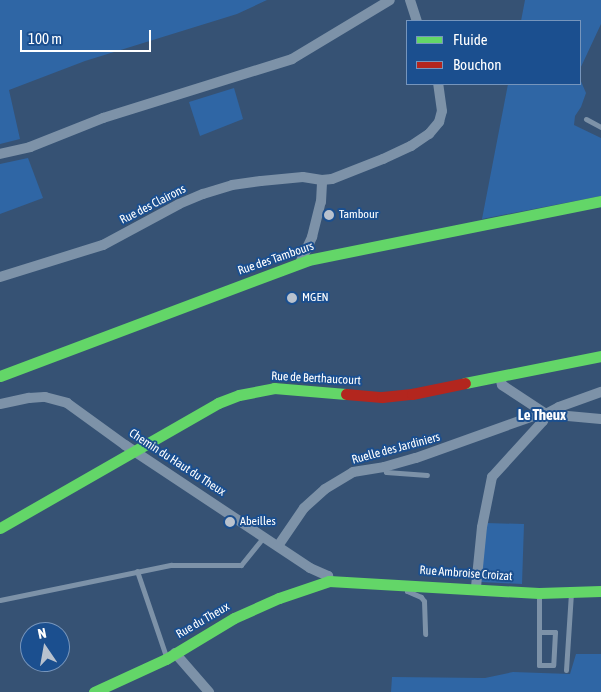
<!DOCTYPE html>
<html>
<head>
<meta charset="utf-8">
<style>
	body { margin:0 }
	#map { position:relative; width:601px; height:692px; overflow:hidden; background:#365274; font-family:"Asap Condensed",sans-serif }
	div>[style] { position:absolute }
	.green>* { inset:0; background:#2f66a5 }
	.lane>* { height:5px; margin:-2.5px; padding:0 2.5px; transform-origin:2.5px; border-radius:2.5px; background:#7d92a8 }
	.street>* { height:10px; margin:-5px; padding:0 5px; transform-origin:5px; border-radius:5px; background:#7d92a8 }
	.fast>* { height:11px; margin:-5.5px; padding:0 5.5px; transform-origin:5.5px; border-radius:5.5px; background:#63d668 }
	.jam>* { height:11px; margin:-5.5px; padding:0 5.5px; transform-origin:5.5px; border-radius:5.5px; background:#b3261e }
	.dots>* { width:14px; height:14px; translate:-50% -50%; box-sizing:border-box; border:2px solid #1b4f8f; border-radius:50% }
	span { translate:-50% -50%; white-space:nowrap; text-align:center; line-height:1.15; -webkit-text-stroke:4px #1b4f8f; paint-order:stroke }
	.street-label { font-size:12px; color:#fff }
	.poi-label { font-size:12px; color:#fff }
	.left { translate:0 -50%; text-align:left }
	.quarter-label { font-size:15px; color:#fff; font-weight:700 }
	.legend { position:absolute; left:406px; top:20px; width:175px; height:65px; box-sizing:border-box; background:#1b4f8f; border:1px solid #7695bc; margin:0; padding:6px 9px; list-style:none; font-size:15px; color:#fff }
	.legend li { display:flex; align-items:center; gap:10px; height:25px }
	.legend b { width:25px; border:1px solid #7695bc }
	.north { position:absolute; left:20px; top:622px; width:50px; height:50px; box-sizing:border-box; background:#1b4f8f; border:1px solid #7695bc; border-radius:50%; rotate:348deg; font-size:14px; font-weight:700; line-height:20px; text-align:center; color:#fff }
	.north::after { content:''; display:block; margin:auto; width:18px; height:22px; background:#b9c2ce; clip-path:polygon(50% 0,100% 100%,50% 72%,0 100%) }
	.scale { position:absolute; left:20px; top:30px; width:131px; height:22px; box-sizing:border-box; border:2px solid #fff; border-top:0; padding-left:6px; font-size:15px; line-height:18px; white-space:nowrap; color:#fff; -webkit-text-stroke:4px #1b4f8f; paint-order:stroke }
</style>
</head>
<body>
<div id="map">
	<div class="green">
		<div style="clip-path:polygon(0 0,267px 0,237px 14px,85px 61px,9px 90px,20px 139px,0 144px)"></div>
		<div style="clip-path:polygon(525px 0,601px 0,601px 24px,580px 69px,580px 21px,521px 21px)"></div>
		<div style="clip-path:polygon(580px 79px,586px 93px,581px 107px,575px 116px,574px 125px,601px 138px,601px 196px,482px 219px,508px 84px,580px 84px)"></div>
		<div style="clip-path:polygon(234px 88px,243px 119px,200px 136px,189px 102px)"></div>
		<div style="clip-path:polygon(28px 158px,43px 198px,0 214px,0 164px)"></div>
		<div style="clip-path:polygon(486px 523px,524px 524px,522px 584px,481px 582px)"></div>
		<div style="clip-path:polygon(576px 654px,601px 654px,601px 692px,391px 692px,392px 677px,485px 678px,513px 672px,570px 674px)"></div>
	</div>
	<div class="lane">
		<div style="left:586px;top:119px;width:17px;rotate:28deg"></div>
		<div style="left:384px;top:467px;width:5px;rotate:68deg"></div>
		<div style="left:386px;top:472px;width:41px;rotate:4.2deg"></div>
		<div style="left:137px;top:571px;width:90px;rotate:71.2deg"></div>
		<div style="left:407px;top:586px;width:5px;rotate:90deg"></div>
		<div style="left:407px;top:591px;width:15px;rotate:23deg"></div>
		<div style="left:421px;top:597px;width:5px;rotate:53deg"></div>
		<div style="left:424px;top:601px;width:33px;rotate:88deg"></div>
		<div style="left:0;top:600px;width:175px;rotate:-11.6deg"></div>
		<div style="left:171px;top:565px;width:70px"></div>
		<div style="left:241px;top:565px;width:36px;rotate:-51deg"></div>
		<div style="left:539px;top:632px;width:16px"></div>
		<div style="left:555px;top:632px;width:33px;rotate:93deg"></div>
		<div style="left:553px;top:665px;width:14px;rotate:180deg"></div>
		<div style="left:539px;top:665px;width:69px;rotate:-90deg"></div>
		<div style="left:566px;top:670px;width:77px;rotate:-86.3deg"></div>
	</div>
	<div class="street">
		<div style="left:410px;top:0;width:22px;rotate:72deg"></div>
		<div style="left:0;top:154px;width:31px;rotate:-13deg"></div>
		<div style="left:30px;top:147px;width:79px;rotate:-21.7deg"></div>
		<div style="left:103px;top:118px;width:198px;rotate:-17.3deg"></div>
		<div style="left:292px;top:59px;width:114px;rotate:-31deg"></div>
		<div style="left:300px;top:263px;width:29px;rotate:-65deg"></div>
		<div style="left:312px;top:237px;width:36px;rotate:-76deg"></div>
		<div style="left:321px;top:202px;width:22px;rotate:-87deg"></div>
		<div style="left:0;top:277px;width:108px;rotate:-17.3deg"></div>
		<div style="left:103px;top:245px;width:86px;rotate:-28.3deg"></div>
		<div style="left:179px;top:204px;width:26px;rotate:-23deg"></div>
		<div style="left:203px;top:194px;width:30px;rotate:-17deg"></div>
		<div style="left:232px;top:185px;width:29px;rotate:-8deg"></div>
		<div style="left:261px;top:181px;width:42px;rotate:-5.4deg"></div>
		<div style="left:303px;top:177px;width:19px;rotate:9deg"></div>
		<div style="left:322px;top:180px;width:10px;rotate:-6deg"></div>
		<div style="left:332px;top:179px;width:55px;rotate:-21.4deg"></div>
		<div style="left:383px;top:159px;width:31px;rotate:-25deg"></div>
		<div style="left:411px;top:146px;width:22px;rotate:-34deg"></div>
		<div style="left:429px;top:134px;width:16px;rotate:-50deg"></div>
		<div style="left:439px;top:122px;width:11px;rotate:-75deg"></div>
		<div style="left:442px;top:111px;width:27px;rotate:-98deg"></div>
		<div style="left:500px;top:377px;width:8px;rotate:76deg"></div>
		<div style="left:502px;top:385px;width:53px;rotate:33.4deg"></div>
		<div style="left:546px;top:414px;width:55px;rotate:5.2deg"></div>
		<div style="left:0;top:404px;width:30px;rotate:-12deg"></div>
		<div style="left:29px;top:398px;width:16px;rotate:-4deg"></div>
		<div style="left:45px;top:397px;width:23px;rotate:15deg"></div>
		<div style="left:67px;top:403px;width:72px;rotate:35.9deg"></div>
		<div style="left:125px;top:445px;width:222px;rotate:33.6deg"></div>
		<div style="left:310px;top:568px;width:20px;rotate:24deg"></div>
		<div style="left:328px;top:576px;width:5px;rotate:79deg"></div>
		<div style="left:278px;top:546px;width:46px;rotate:-55.6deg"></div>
		<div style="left:304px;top:508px;width:28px;rotate:-42deg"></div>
		<div style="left:325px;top:489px;width:33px;rotate:-31deg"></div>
		<div style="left:353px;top:472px;width:31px;rotate:-9deg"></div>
		<div style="left:384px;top:467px;width:33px;rotate:-16deg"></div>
		<div style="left:416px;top:458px;width:124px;rotate:-19.7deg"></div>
		<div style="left:533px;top:416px;width:13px;rotate:-9deg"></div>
		<div style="left:546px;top:414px;width:15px;rotate:-28deg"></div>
		<div style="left:559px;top:407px;width:45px;rotate:-19.7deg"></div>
		<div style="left:476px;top:587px;width:60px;rotate:-84.3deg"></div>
		<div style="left:482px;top:527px;width:51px;rotate:-78.7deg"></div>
		<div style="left:492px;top:477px;width:76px;rotate:-47.7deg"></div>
		<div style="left:543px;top:421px;width:8px;rotate:-67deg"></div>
		<div style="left:175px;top:653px;width:52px;rotate:48.9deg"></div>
	</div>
	<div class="fast">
		<div style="left:0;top:376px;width:329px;rotate:-20.6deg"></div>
		<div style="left:308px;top:260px;width:299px;rotate:-11.4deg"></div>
		<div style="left:465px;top:383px;width:139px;rotate:-11.2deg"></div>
		<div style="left:0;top:528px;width:251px;rotate:-29.8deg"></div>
		<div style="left:218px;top:403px;width:22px;rotate:-21deg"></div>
		<div style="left:239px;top:395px;width:36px;rotate:-11deg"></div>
		<div style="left:274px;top:388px;width:72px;rotate:4.8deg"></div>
		<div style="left:94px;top:692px;width:79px;rotate:-24.6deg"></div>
		<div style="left:166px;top:659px;width:79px;rotate:-31.1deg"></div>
		<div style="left:234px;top:618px;width:49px;rotate:-24deg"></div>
		<div style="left:279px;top:598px;width:53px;rotate:-18.8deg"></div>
		<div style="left:329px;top:581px;width:210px;rotate:3.3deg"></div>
		<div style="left:539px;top:593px;width:62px;rotate:-1.8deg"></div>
	</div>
	<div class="jam">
		<div style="left:346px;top:394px;width:36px;rotate:5deg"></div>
		<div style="left:382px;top:397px;width:30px;rotate:-6deg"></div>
		<div style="left:412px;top:394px;width:54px;rotate:-11.7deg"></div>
	</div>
	<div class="dots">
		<div style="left:329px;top:215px;background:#b9c2ce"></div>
		<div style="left:292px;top:298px;background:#b9c2ce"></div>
		<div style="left:230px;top:522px;background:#b9c2ce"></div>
	</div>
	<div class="street-label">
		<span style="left:153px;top:205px;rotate:-27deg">Rue des Clairons</span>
		<span style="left:276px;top:259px;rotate:-19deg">Rue des Tambours</span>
		<span style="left:316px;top:379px;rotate:3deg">Rue de Berthaucourt</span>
		<span style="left:396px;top:449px;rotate:-15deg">Ruelle des Jardiniers</span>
		<span style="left:177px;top:463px;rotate:33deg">Chemin du Haut du Theux</span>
		<span style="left:466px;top:574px;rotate:4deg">Rue Ambroise Croizat</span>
		<span style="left:203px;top:621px;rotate:-30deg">Rue du Theux</span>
	</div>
	<div class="poi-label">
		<span class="left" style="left:339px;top:215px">Tambour</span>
		<span class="left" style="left:302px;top:298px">MGEN</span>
		<span class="left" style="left:240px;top:522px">Abeilles</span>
	</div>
	<div class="quarter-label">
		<span style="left:542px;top:415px">Le Theux</span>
	</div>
	<ul class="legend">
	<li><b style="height:6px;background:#63d668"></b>Fluide</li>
	<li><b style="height:6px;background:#b3261e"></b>Bouchon</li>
	</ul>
	<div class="north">N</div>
	<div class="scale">100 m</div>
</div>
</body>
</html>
